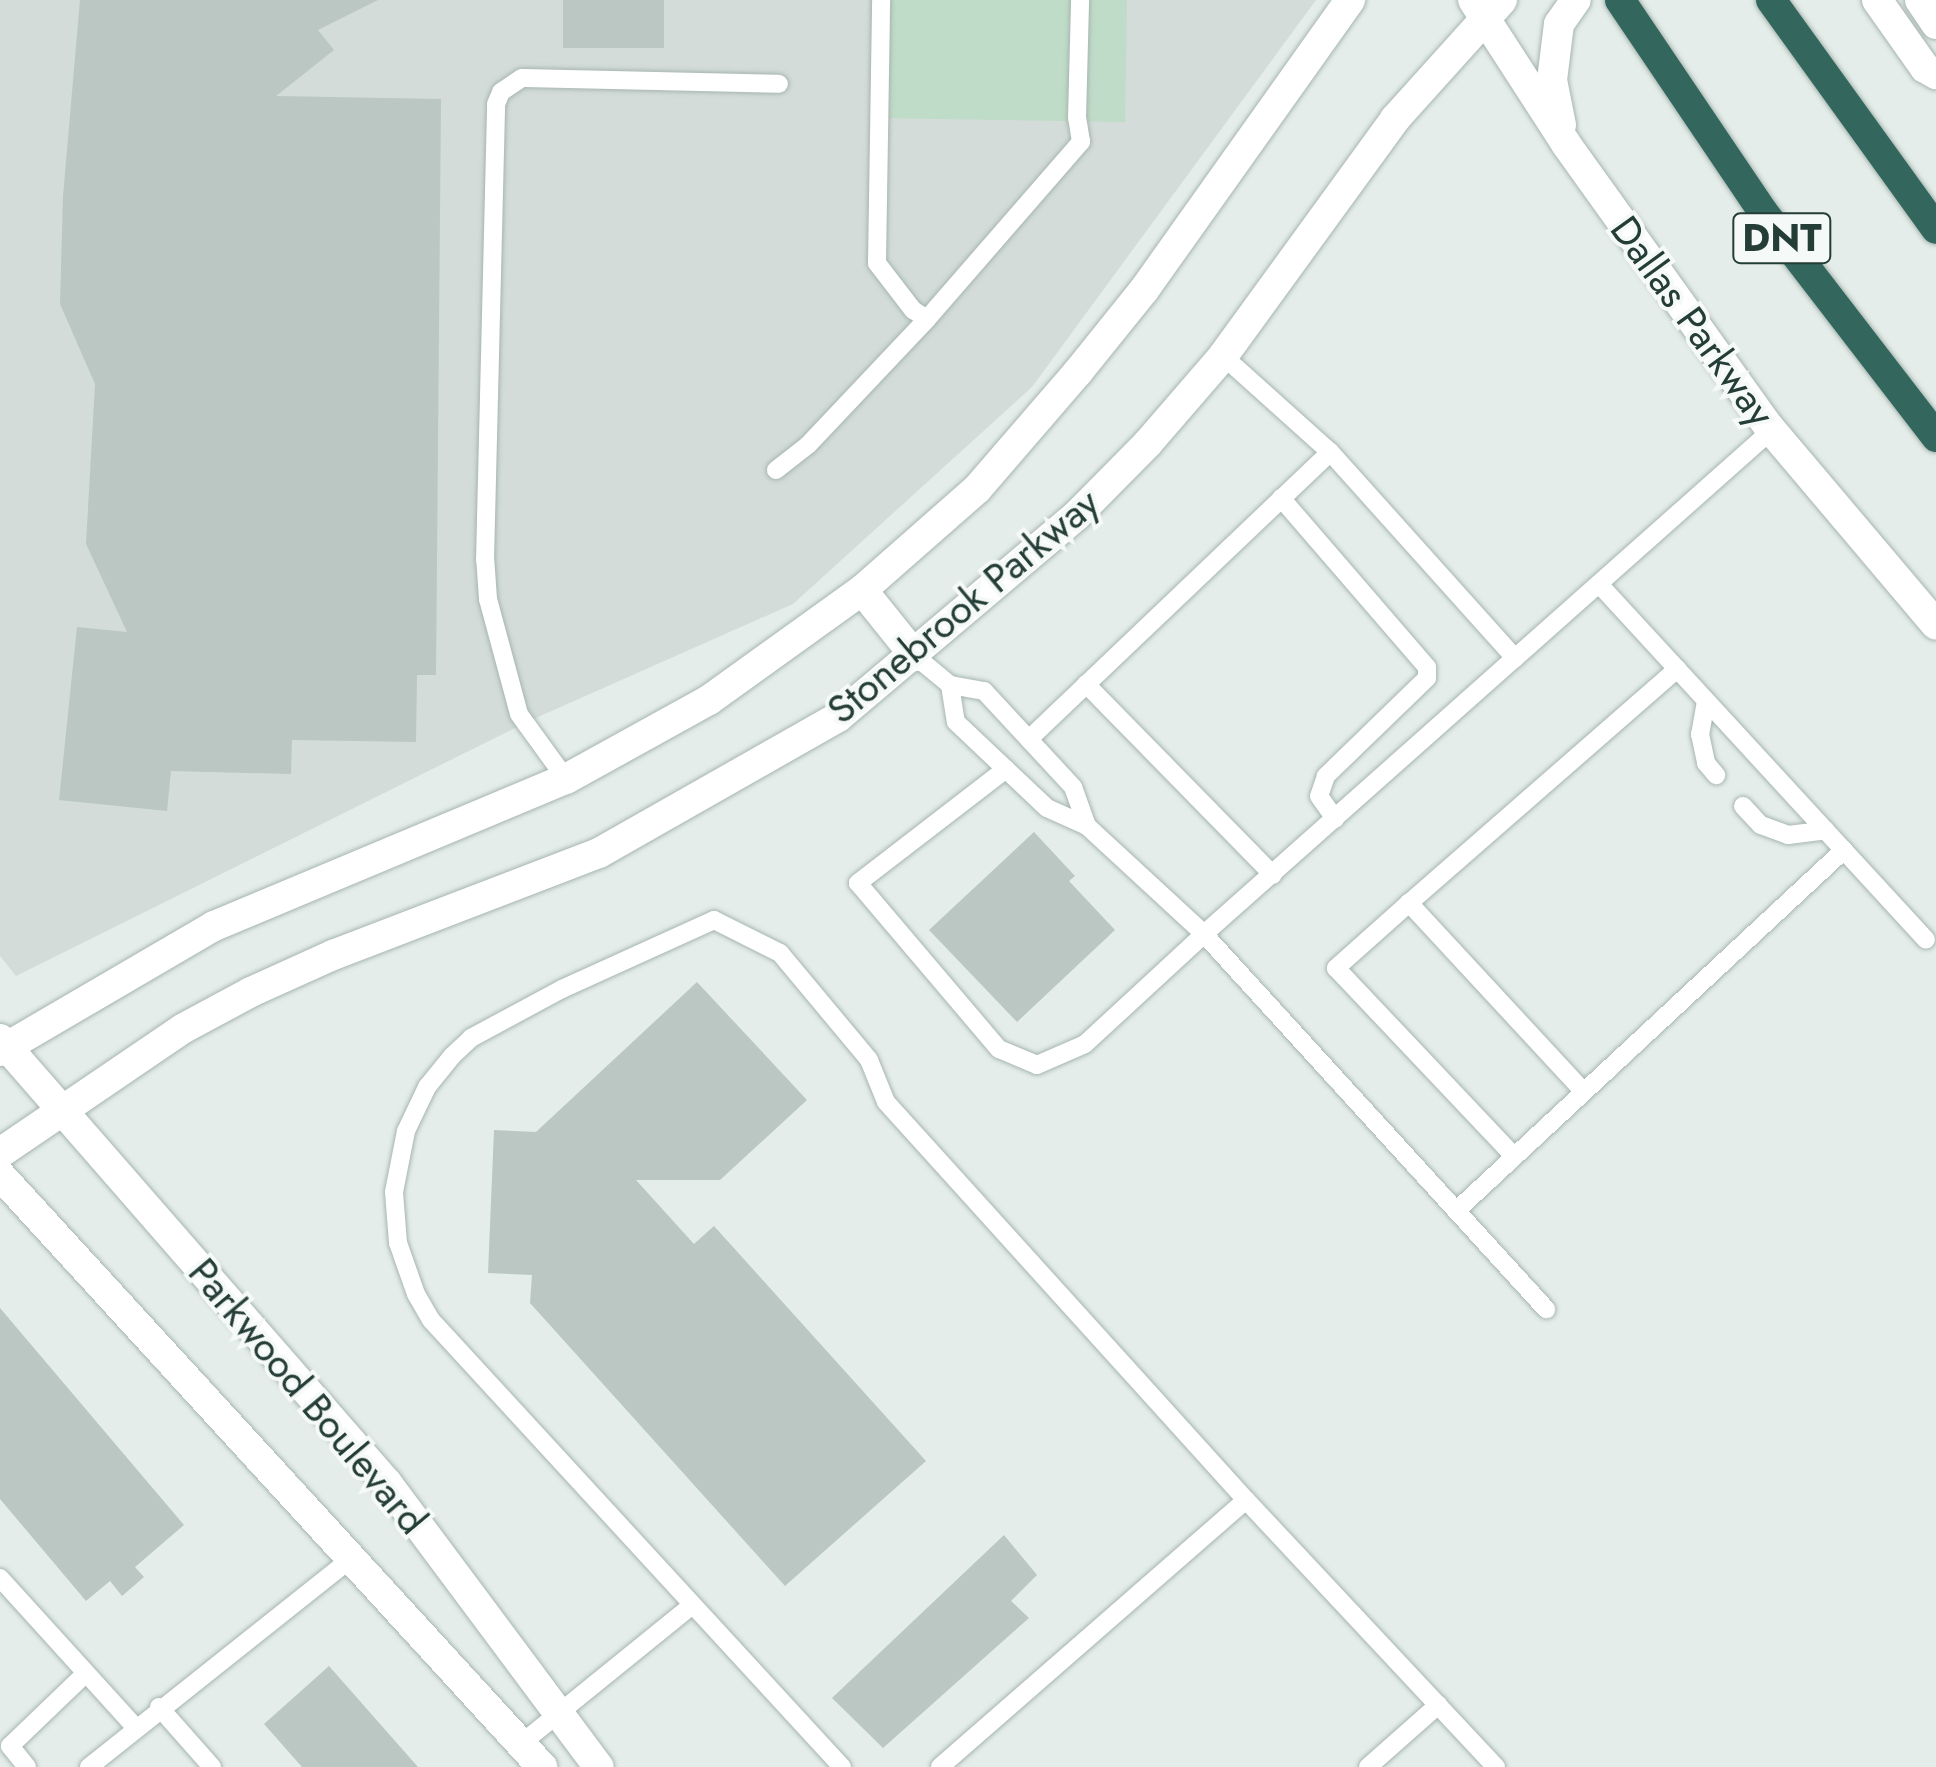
<!DOCTYPE html>
<html>
<head>
<meta charset="utf-8">
<style>
	body { margin:0 }
	#map { position:relative; width:1936px; height:1767px; overflow:hidden; background:#e4ede9; font-family:Jost,sans-serif }
	div>[style] { position:absolute }
	.built>* { inset:0; background:#d3dcd8 }
	.green>* { inset:0; background:#bfdcc8 }
	.building>* { inset:0; background:#bac7c2 }
	.roads { filter:drop-shadow(0 0 2px #a7b5b0) drop-shadow(0 0 2px #a7b5b0) }
	.lane>* { height:18px; margin:-9px; padding:0 9px; transform-origin:9px; border-radius:9px; background:#fff }
	.secondary>* { height:30px; margin:-15px; padding:0 15px; transform-origin:15px; border-radius:15px; background:#fff }
	.highway>* { height:30px; margin:-15px; padding:0 15px; transform-origin:15px; border-radius:15px; background:#33675d }
	span { translate:-50% -50%; white-space:nowrap; text-align:center; line-height:1.15; -webkit-text-stroke:8px #f5f9f7; paint-order:stroke }
	.shield-label span { padding:2px 8px; background:#f5f9f7; border:2px solid; border-radius:8px; -webkit-text-stroke-width:0 }
	.shield-label { font-size:38px; color:#253d37; font-weight:700 }
	.street-label { font-size:40px; color:#253d37 }
</style>
</head>
<body>
<div id="map">
	<div class="built">
		<div style="clip-path:polygon(0 0,1316px 0,1032px 387px,793px 604px,529px 721px,16px 976px,0 956px)"></div>
	</div>
	<div class="green">
		<div style="clip-path:polygon(880px 0,1127px 0,1125px 122px,878px 118px)"></div>
	</div>
	<div class="building">
		<div style="clip-path:polygon(80px 0,378px 0,318px 30px,334px 50px,276px 96px,441px 99px,436px 675px,417px 675px,416px 742px,292px 740px,291px 774px,171px 771px,167px 811px,59px 800px,77px 627px,127px 632px,86px 544px,95px 384px,60px 304px,63px 196px)"></div>
		<div style="clip-path:polygon(563px 0,664px 0,664px 48px,563px 48px)"></div>
		<div style="clip-path:polygon(1034px 832px,1075px 876px,1069px 881px,1115px 930px,1017px 1022px,929px 930px)"></div>
		<div style="clip-path:polygon(697px 982px,807px 1100px,720px 1180px,636px 1180px,694px 1244px,714px 1226px,926px 1461px,785px 1586px,530px 1303px,532px 1275px,488px 1273px,494px 1130px,536px 1132px)"></div>
		<div style="clip-path:polygon(0 1308px,184px 1525px,135px 1567px,144px 1577px,122px 1596px,110px 1581px,86px 1601px,0 1499px)"></div>
		<div style="clip-path:polygon(1004px 1535px,1037px 1575px,1011px 1601px,1029px 1618px,883px 1748px,832px 1698px)"></div>
		<div style="clip-path:polygon(329px 1666px,418px 1767px,302px 1767px,264px 1724px)"></div>
	</div>
	<div class="roads">
		<div class="lane">
			<div style="left:927px;top:319px;width:235px;rotate:-49deg"></div>
			<div style="left:1081px;top:142px;width:24px;rotate:-99deg"></div>
			<div style="left:1077px;top:118px;width:118px;rotate:-88.5deg"></div>
			<div style="left:776px;top:470px;width:41px;rotate:-38deg"></div>
			<div style="left:808px;top:445px;width:173px;rotate:-46.6deg"></div>
			<div style="left:927px;top:319px;width:17px;rotate:-147deg"></div>
			<div style="left:913px;top:310px;width:59px;rotate:-127.5deg"></div>
			<div style="left:877px;top:263px;width:263px;rotate:-89.1deg"></div>
			<div style="left:1281px;top:498px;width:223px;rotate:49.2deg"></div>
			<div style="left:1427px;top:667px;width:11px;rotate:90deg"></div>
			<div style="left:1427px;top:678px;width:141px;rotate:135.9deg"></div>
			<div style="left:1326px;top:776px;width:21px;rotate:109deg"></div>
			<div style="left:1319px;top:796px;width:28px;rotate:55deg"></div>
			<div style="left:1599px;top:584px;width:483px;rotate:47.4deg"></div>
			<div style="left:915px;top:656px;width:45px;rotate:39.6deg"></div>
			<div style="left:950px;top:685px;width:37px;rotate:81deg"></div>
			<div style="left:956px;top:722px;width:125px;rotate:43.4deg"></div>
			<div style="left:1047px;top:808px;width:44px;rotate:24.2deg"></div>
			<div style="left:1087px;top:826px;width:41px;rotate:-109.7deg"></div>
			<div style="left:1073px;top:787px;width:131px;rotate:-132.8deg"></div>
			<div style="left:984px;top:691px;width:35px;rotate:-170deg"></div>
			<div style="left:1515px;top:658px;width:344px;rotate:-41.6deg"></div>
			<div style="left:1086px;top:684px;width:267px;rotate:45.6deg"></div>
			<div style="left:1706px;top:701px;width:34px;rotate:100deg"></div>
			<div style="left:1700px;top:734px;width:30px;rotate:78deg"></div>
			<div style="left:1706px;top:763px;width:16px;rotate:50deg"></div>
			<div style="left:1029px;top:739px;width:416px;rotate:-43.6deg"></div>
			<div style="left:1006px;top:769px;width:187px;rotate:142.4deg"></div>
			<div style="left:858px;top:883px;width:218px;rotate:49.7deg"></div>
			<div style="left:999px;top:1049px;width:41px;rotate:22.8deg"></div>
			<div style="left:1037px;top:1065px;width:52px;rotate:-23.6deg"></div>
			<div style="left:1085px;top:1044px;width:162px;rotate:-42.7deg"></div>
			<div style="left:1204px;top:934px;width:508px;rotate:47.64deg"></div>
			<div style="left:566px;top:779px;width:80px;rotate:-125.9deg"></div>
			<div style="left:519px;top:714px;width:119px;rotate:-105.1deg"></div>
			<div style="left:488px;top:599px;width:39px;rotate:-94deg"></div>
			<div style="left:485px;top:560px;width:456px;rotate:-88.6deg"></div>
			<div style="left:496px;top:104px;width:13px;rotate:-67deg"></div>
			<div style="left:501px;top:92px;width:25px;rotate:-34deg"></div>
			<div style="left:522px;top:78px;width:257px;rotate:1.3deg"></div>
			<div style="left:1743px;top:806px;width:26px;rotate:47deg"></div>
			<div style="left:1761px;top:825px;width:29px;rotate:20deg"></div>
			<div style="left:1788px;top:835px;width:38px;rotate:-7deg"></div>
			<div style="left:1087px;top:826px;width:159px;rotate:42.7deg"></div>
			<div style="left:1204px;top:934px;width:416px;rotate:-41.6deg"></div>
			<div style="left:1515px;top:658px;width:277px;rotate:-131.9deg"></div>
			<div style="left:1330px;top:452px;width:144px;rotate:-138.1deg"></div>
			<div style="left:1409px;top:903px;width:98px;rotate:138.3deg"></div>
			<div style="left:1336px;top:968px;width:259px;rotate:46.6deg"></div>
			<div style="left:1584px;top:1092px;width:258px;rotate:-132.8deg"></div>
			<div style="left:1409px;top:903px;width:356px;rotate:-41.1deg"></div>
			<div style="left:1456px;top:1211px;width:530px;rotate:-42.94deg"></div>
			<div style="left:1246px;top:1500px;width:366px;rotate:46.9deg"></div>
			<div style="left:0;top:1578px;width:201px;rotate:47.8deg"></div>
			<div style="left:159px;top:1707px;width:80px;rotate:48.5deg"></div>
			<div style="left:522px;top:1743px;width:216px;rotate:-39deg"></div>
			<div style="left:27px;top:1767px;width:27px;rotate:-129deg"></div>
			<div style="left:10px;top:1746px;width:105px;rotate:-43.8deg"></div>
			<div style="left:89px;top:1767px;width:337px;rotate:-38.5deg"></div>
			<div style="left:842px;top:1767px;width:607px;rotate:-132.6deg"></div>
			<div style="left:431px;top:1320px;width:30px;rotate:-120deg"></div>
			<div style="left:416px;top:1294px;width:54px;rotate:-109.4deg"></div>
			<div style="left:398px;top:1243px;width:51px;rotate:-94.5deg"></div>
			<div style="left:394px;top:1192px;width:62px;rotate:-78.9deg"></div>
			<div style="left:406px;top:1131px;width:49px;rotate:-64.5deg"></div>
			<div style="left:427px;top:1087px;width:40px;rotate:-51deg"></div>
			<div style="left:452px;top:1056px;width:26px;rotate:-43deg"></div>
			<div style="left:471px;top:1038px;width:103px;rotate:-28.3deg"></div>
			<div style="left:562px;top:989px;width:167px;rotate:-24.4deg"></div>
			<div style="left:714px;top:920px;width:74px;rotate:26.6deg"></div>
			<div style="left:780px;top:953px;width:139px;rotate:50.2deg"></div>
			<div style="left:869px;top:1060px;width:45px;rotate:68deg"></div>
			<div style="left:886px;top:1102px;width:537px;rotate:47.87deg"></div>
			<div style="left:1246px;top:1500px;width:406px;rotate:138.9deg"></div>
			<div style="left:1368px;top:1767px;width:94px;rotate:-41.5deg"></div>
		</div>
		<div class="secondary">
			<div style="left:1473px;top:0;width:171px;rotate:57.1deg"></div>
			<div style="left:1566px;top:144px;width:347px;rotate:54.4deg"></div>
			<div style="left:1768px;top:426px;width:260px;rotate:49.8deg"></div>
			<div style="left:1877px;top:0;width:83px;rotate:54.8deg"></div>
			<div style="left:1925px;top:68px;width:13px;rotate:29deg"></div>
			<div style="left:1920px;top:0;width:29px;rotate:56deg"></div>
			<div style="left:1561px;top:125px;width:46px;rotate:-101.3deg"></div>
			<div style="left:1552px;top:80px;width:56px;rotate:-82.9deg"></div>
			<div style="left:1559px;top:24px;width:29px;rotate:-55deg"></div>
			<div style="left:862px;top:590px;width:85px;rotate:51.2deg"></div>
			<div style="left:0;top:1039px;width:589px;rotate:48.92deg"></div>
			<div style="left:387px;top:1483px;width:354px;rotate:53.3deg"></div>
			<div style="left:0;top:1051px;width:248px;rotate:-30.3deg"></div>
			<div style="left:214px;top:926px;width:381px;rotate:-22.7deg"></div>
			<div style="left:566px;top:779px;width:163px;rotate:-28.9deg"></div>
			<div style="left:709px;top:700px;width:188px;rotate:-35.7deg"></div>
			<div style="left:862px;top:590px;width:153px;rotate:-41.3deg"></div>
			<div style="left:977px;top:489px;width:155px;rotate:-49.2deg"></div>
			<div style="left:1078px;top:372px;width:105px;rotate:-51.2deg"></div>
			<div style="left:1144px;top:290px;width:356px;rotate:-54.6deg"></div>
			<div style="left:0;top:1153px;width:222px;rotate:-34.2deg"></div>
			<div style="left:184px;top:1028px;width:76px;rotate:-28.2deg"></div>
			<div style="left:251px;top:992px;width:90px;rotate:-24.3deg"></div>
			<div style="left:333px;top:955px;width:285px;rotate:-21deg"></div>
			<div style="left:599px;top:853px;width:275px;rotate:-29.6deg"></div>
			<div style="left:838px;top:717px;width:312px;rotate:-40.2deg"></div>
			<div style="left:1076px;top:516px;width:103px;rotate:-45.4deg"></div>
			<div style="left:1148px;top:443px;width:115px;rotate:-49.2deg"></div>
			<div style="left:1223px;top:356px;width:293px;rotate:-54deg"></div>
			<div style="left:1395px;top:119px;width:160px;rotate:-48deg"></div>
			<div style="left:0;top:1175px;width:803px;rotate:47.52deg"></div>
		</div>
		<div class="highway">
			<div style="left:1620px;top:0;width:256px;rotate:56deg"></div>
			<div style="left:1763px;top:212px;width:284px;rotate:52.4deg"></div>
			<div style="left:1771px;top:0;width:282px;rotate:54.2deg"></div>
		</div>
	</div>
	<div class="shield-label">
		<span style="left:1782px;top:238px">DNT</span>
	</div>
	<div class="street-label">
		<span style="left:1693px;top:321px;rotate:54deg">Dallas Parkway</span>
		<span style="left:963px;top:606px;rotate:-40deg">Stonebrook Parkway</span>
		<span style="left:308px;top:1396px;rotate:50deg">Parkwood Boulevard</span>
	</div>
</div>
</body>
</html>
